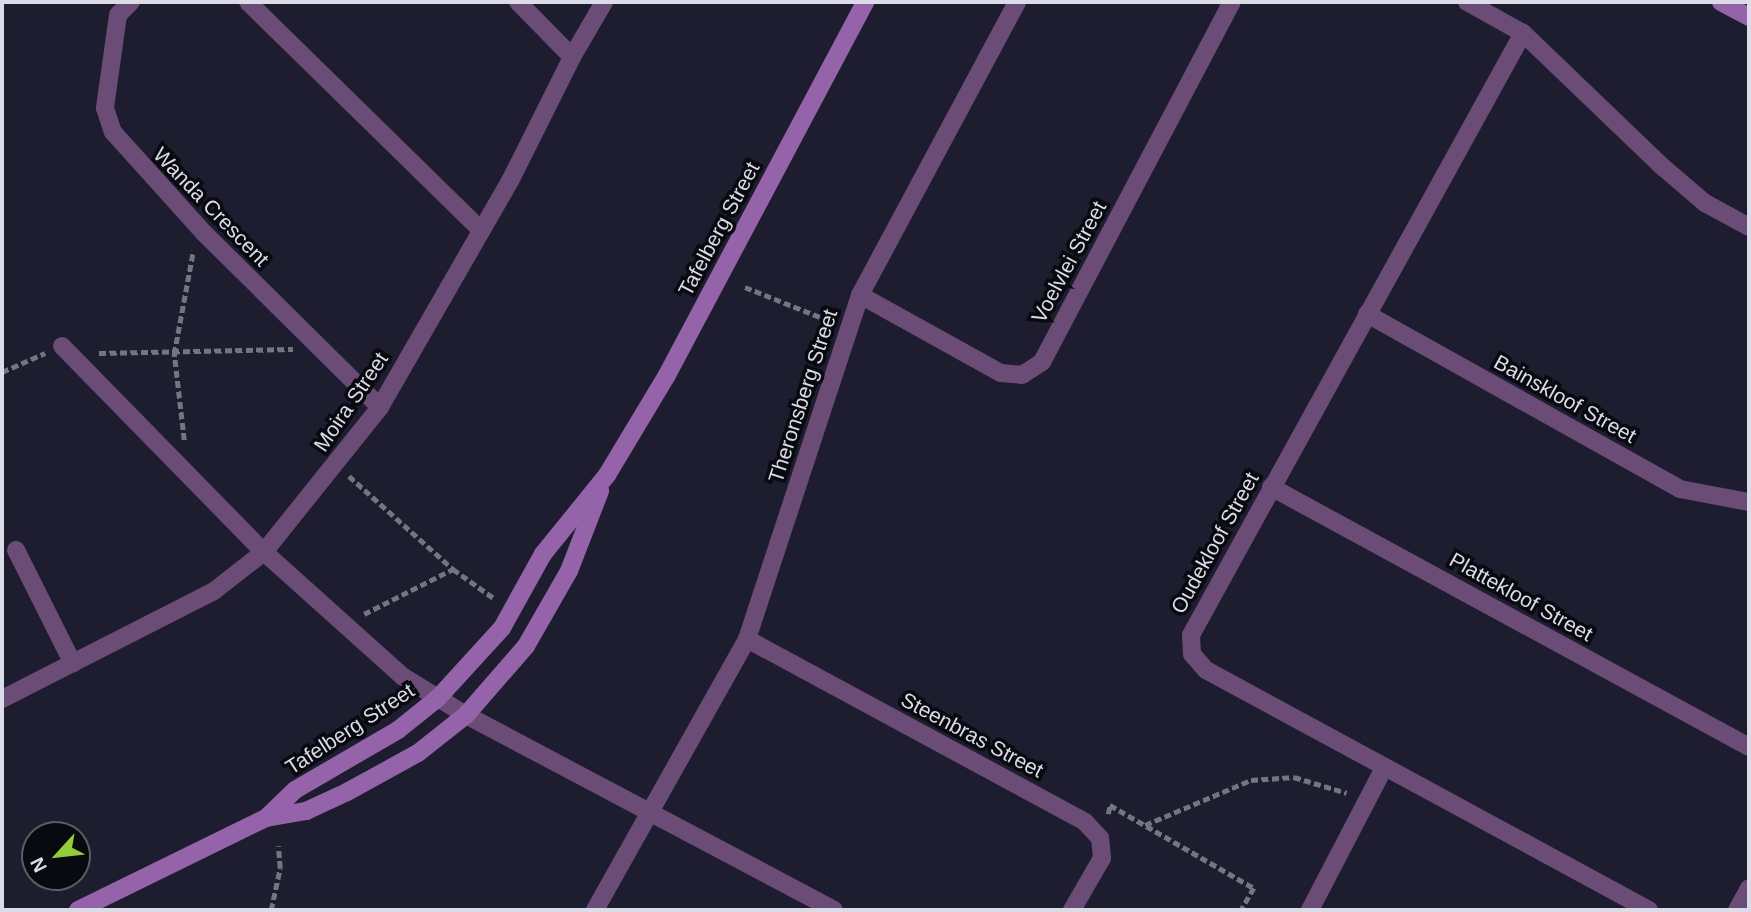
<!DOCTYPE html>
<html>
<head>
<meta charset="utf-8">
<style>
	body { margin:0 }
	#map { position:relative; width:1751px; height:912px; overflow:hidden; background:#1e1d2f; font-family:Arial,sans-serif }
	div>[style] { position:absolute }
	.path>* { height:4.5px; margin-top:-2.25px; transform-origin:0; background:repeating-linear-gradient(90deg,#757484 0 7px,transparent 0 10.5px) }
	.street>* { height:18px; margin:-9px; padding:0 9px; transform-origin:9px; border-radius:9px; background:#6b4c77 }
	.secondary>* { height:18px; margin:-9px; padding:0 9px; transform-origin:9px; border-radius:9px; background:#9563a9 }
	span { translate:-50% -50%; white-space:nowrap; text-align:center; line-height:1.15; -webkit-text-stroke:7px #090910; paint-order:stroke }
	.street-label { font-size:21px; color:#dcdce9 }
	.frame { position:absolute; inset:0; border:4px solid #dcdce9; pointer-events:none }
	.north { position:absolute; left:21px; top:821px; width:70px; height:70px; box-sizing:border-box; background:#090910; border:2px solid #5d5d67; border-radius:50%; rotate:243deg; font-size:19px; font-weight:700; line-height:28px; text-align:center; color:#dcdce9 }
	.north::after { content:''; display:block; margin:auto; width:24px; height:32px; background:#95cc3b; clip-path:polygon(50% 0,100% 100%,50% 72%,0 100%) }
</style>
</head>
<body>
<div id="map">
	<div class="path">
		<div style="left:745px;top:287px;width:92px;rotate:21.8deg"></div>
		<div style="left:99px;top:353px;width:194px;rotate:-1.2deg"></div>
		<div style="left:2px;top:372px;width:47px;rotate:-23.8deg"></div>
		<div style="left:184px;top:440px;width:87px;rotate:-96.6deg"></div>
		<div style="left:174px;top:354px;width:105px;rotate:-79.5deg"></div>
		<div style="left:349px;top:476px;width:140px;rotate:41.8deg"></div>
		<div style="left:453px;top:569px;width:52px;rotate:35.5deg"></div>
		<div style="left:364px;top:614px;width:100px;rotate:-26.8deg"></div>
		<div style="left:1108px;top:814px;width:9px;rotate:-77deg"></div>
		<div style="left:1110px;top:805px;width:166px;rotate:30deg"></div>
		<div style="left:1254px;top:888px;width:24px;rotate:120deg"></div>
		<div style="left:1145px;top:825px;width:115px;rotate:-23deg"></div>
		<div style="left:1251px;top:780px;width:43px;rotate:-4deg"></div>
		<div style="left:1294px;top:777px;width:55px;rotate:16.8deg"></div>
		<div style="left:271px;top:910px;width:43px;rotate:-77.9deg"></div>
		<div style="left:280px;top:868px;width:22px;rotate:-95deg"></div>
	</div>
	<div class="street">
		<div style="left:131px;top:2px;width:18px;rotate:135deg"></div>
		<div style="left:118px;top:15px;width:94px;rotate:98deg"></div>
		<div style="left:105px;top:108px;width:25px;rotate:72deg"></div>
		<div style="left:113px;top:132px;width:136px;rotate:48deg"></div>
		<div style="left:204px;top:233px;width:247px;rotate:44.7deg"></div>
		<div style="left:248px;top:2px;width:325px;rotate:44.4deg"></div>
		<div style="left:518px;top:2px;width:77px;rotate:45.5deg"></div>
		<div style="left:1467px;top:2px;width:64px;rotate:29deg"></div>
		<div style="left:1523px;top:33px;width:195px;rotate:43.8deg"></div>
		<div style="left:1664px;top:168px;width:54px;rotate:40.5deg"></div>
		<div style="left:1705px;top:203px;width:50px;rotate:28.6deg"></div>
		<div style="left:1523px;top:33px;width:687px;rotate:118.88deg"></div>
		<div style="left:1191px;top:635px;width:19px;rotate:87deg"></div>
		<div style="left:1192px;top:654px;width:21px;rotate:49deg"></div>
		<div style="left:1206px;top:670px;width:504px;rotate:28.45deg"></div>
		<div style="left:860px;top:295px;width:161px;rotate:29deg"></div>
		<div style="left:1001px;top:373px;width:21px;rotate:5deg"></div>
		<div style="left:1022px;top:375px;width:24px;rotate:-33deg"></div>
		<div style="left:1042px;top:362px;width:407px;rotate:-62.2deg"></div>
		<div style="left:1367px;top:314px;width:359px;rotate:29.2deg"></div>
		<div style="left:1680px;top:489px;width:70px;rotate:10.7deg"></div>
		<div style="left:62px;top:346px;width:289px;rotate:45.6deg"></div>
		<div style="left:264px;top:552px;width:186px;rotate:41.9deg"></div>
		<div style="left:402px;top:676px;width:75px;rotate:31.4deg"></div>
		<div style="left:466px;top:715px;width:416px;rotate:27.9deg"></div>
		<div style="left:1271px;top:487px;width:544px;rotate:28.54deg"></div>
		<div style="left:16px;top:550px;width:127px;rotate:63.4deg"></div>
		<div style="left:747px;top:639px;width:384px;rotate:28.4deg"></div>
		<div style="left:1085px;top:822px;width:22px;rotate:47deg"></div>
		<div style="left:1100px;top:838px;width:20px;rotate:84deg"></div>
		<div style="left:1102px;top:858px;width:60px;rotate:120deg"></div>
		<div style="left:2px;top:699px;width:238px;rotate:-27deg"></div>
		<div style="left:214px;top:591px;width:63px;rotate:-38deg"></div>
		<div style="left:264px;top:552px;width:186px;rotate:-51.3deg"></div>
		<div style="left:380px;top:407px;width:261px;rotate:-60.1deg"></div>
		<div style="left:510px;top:181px;width:139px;rotate:-63.4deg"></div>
		<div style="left:572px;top:57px;width:64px;rotate:-59.8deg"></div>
		<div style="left:595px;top:910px;width:311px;rotate:-60.7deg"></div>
		<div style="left:747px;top:639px;width:362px;rotate:-71.8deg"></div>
		<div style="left:860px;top:295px;width:332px;rotate:-61.8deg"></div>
		<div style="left:1310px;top:910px;width:160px;rotate:-62.5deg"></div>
		<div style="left:1737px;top:910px;width:25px;rotate:-61deg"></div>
	</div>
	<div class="secondary">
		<div style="left:1721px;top:2px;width:32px;rotate:28deg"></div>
		<div style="left:266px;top:818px;width:40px;rotate:-44deg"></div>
		<div style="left:295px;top:790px;width:119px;rotate:-30.2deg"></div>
		<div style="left:398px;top:730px;width:51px;rotate:-38.7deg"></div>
		<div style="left:438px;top:698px;width:95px;rotate:-47.6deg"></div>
		<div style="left:502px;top:628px;width:85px;rotate:-61deg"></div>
		<div style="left:543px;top:554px;width:102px;rotate:-51deg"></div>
		<div style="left:607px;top:475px;width:117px;rotate:-59deg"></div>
		<div style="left:667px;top:375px;width:422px;rotate:-62deg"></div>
		<div style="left:78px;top:910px;width:209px;rotate:-26.1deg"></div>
		<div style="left:266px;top:818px;width:41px;rotate:-9.9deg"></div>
		<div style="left:306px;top:811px;width:45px;rotate:-24.9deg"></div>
		<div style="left:347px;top:792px;width:81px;rotate:-28.8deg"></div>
		<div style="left:418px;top:753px;width:61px;rotate:-38.4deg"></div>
		<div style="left:466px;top:715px;width:91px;rotate:-49deg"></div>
		<div style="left:526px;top:646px;width:86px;rotate:-60.2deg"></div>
		<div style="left:569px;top:571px;width:86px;rotate:-68.8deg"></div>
	</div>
	<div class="street-label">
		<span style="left:211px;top:207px;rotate:46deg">Wanda Crescent</span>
		<span style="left:719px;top:229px;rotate:-62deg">Tafelberg Street</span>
		<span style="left:1069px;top:262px;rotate:-62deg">Voelvlei Street</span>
		<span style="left:803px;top:396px;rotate:-72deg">Theronsberg Street</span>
		<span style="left:1565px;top:399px;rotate:29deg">Bainskloof Street</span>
		<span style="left:351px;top:402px;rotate:-56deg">Moira Street</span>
		<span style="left:1215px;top:543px;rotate:-61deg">Oudekloof Street</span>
		<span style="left:1521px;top:597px;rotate:29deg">Plattekloof Street</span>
		<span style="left:350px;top:729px;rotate:-33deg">Tafelberg Street</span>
		<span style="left:972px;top:735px;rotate:28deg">Steenbras Street</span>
	</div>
	<div class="frame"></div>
	<div class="north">N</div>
</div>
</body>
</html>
